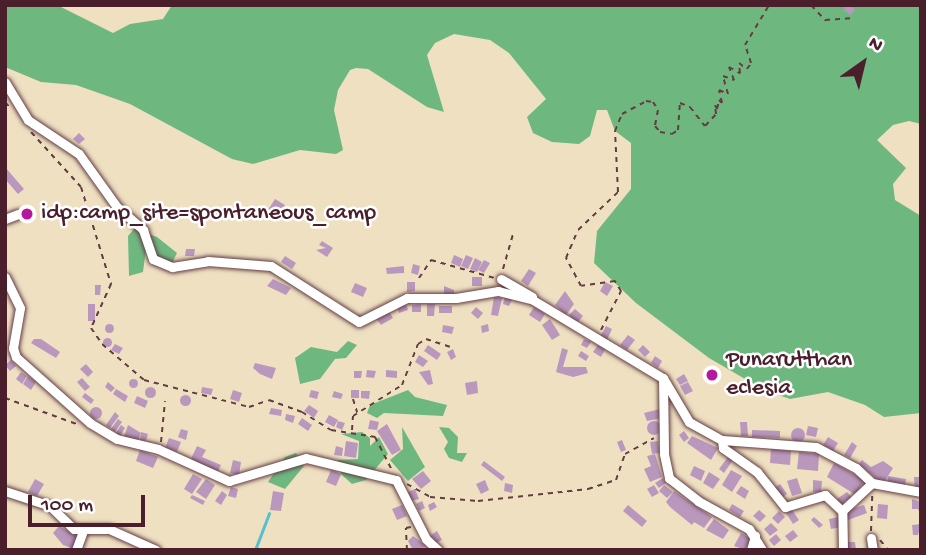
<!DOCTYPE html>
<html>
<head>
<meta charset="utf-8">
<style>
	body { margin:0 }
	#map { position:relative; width:926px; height:555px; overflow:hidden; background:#efe0c2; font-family:"Gochi Hand",sans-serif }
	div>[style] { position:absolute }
	.forest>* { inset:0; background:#6eb880 }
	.stream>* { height:2.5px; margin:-1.25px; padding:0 1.25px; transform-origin:1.25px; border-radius:1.25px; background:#55c0d0 }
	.building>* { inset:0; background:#ba98be }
	.round { border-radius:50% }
	.path>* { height:2px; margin-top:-1px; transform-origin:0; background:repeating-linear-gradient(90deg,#633c42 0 5px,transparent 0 10px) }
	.roads { filter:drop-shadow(0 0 2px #633c42) drop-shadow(0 0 2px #633c42) }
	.minor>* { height:9px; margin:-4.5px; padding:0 4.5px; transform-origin:4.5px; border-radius:4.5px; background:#fff }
	.dots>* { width:19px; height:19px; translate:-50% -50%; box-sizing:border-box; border:4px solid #fff; border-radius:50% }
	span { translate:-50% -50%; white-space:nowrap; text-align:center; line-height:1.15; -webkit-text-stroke:5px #fff; paint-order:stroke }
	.poi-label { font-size:24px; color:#4a1f2b }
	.left { translate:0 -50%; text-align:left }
	.frame { position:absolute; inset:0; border:7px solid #4a1f2b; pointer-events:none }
	.north { position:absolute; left:828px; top:28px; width:70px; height:70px; -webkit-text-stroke:5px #fff; paint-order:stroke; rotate:34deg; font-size:19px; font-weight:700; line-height:28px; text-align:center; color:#4a1f2b }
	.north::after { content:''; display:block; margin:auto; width:24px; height:32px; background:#4a1f2b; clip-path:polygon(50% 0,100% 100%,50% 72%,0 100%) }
	.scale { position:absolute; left:28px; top:495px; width:117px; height:32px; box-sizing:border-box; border:4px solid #4a1f2b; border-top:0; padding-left:9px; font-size:21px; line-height:24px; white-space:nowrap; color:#4a1f2b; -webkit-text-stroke:5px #fff; paint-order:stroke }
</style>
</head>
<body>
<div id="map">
	<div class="forest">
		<div style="clip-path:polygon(5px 5px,57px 5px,113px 33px,130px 24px,163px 19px,172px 5px,921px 5px,921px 124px,909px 121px,893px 125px,877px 140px,906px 168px,893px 184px,895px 200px,921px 216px,921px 413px,884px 417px,865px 405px,828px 392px,790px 399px,764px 390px,709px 358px,636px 303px,594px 263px,597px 231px,631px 189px,631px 143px,615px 131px,607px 110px,597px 110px,590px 136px,579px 144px,552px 142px,533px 133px,527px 117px,546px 99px,509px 53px,490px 40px,454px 34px,435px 43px,427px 55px,444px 112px,427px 107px,368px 69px,356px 68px,350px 70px,338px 90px,334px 110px,343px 150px,336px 154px,300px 150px,253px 164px,232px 159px,130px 104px,76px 85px,41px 82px,5px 67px)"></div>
		<div style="clip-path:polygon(134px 229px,157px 237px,177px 253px,172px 263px,159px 260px,146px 249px,143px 272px,129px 276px,128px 236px)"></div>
		<div style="clip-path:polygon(348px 341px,357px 345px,346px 358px,335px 359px,320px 379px,300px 384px,295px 358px,311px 347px,337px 352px)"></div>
		<div style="clip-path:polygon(408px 390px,415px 397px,447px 405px,443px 416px,384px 413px,377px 418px,367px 413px,370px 405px)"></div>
		<div style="clip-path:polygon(402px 427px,425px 467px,408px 481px,390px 460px,403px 449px)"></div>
		<div style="clip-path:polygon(439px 427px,449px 428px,458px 437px,457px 453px,467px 453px,462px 462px,449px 458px,444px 449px,448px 442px)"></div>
		<div style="clip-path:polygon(362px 432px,370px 438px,370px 446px,379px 437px,388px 454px,366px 480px,352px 484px,341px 474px,338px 460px,358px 459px,359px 441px,341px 434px)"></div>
		<div style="clip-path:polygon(296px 453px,304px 466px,285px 489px,268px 482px,285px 457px)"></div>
	</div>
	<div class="stream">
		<div style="left:255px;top:550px;width:39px;rotate:-69deg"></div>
	</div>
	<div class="building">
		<div style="clip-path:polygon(846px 5px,855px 9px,851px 15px,844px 10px)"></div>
		<div style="clip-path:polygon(79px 133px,85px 139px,79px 144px,73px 139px)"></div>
		<div style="clip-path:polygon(5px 167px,24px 189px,18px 194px,5px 179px)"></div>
		<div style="clip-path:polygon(275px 199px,285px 205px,279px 216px,268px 210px)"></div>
		<div style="clip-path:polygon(32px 208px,34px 219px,23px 220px,21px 210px)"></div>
		<div style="clip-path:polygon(208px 208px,224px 208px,224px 219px,207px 219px)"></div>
		<div style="clip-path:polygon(322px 241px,333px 248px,327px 257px,316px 250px,326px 248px,319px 245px)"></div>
		<div style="clip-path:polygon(186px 249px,195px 249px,194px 256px,185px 256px)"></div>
		<div style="clip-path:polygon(454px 255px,463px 259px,460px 267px,451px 263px)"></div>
		<div style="clip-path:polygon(466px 255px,473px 258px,468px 269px,461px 266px)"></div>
		<div style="clip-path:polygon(285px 256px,296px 263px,292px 269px,281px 262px)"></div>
		<div style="clip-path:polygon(475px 258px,482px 262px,477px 272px,470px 269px)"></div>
		<div style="clip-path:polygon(484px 260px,490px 263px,484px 273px,478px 270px)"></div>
		<div style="clip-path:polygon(413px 264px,420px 266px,418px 275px,411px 273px)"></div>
		<div style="clip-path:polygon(404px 266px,404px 273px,387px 274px,386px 268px)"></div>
		<div style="clip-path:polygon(529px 269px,536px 273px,528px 286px,521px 281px)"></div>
		<div style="clip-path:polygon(472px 277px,482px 277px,482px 286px,472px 286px)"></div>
		<div style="clip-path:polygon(273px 279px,291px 288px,286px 295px,267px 286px)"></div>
		<div style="clip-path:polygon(407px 282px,415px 282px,415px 291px,407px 292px)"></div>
		<div style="clip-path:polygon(605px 282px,613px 286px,607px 296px,600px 291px)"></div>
		<div style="clip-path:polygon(355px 283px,367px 288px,363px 297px,351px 292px)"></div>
		<div style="clip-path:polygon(95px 285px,101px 285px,100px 295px,95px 295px)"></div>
		<div style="clip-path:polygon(444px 286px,454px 290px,454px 295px,444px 294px)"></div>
		<div style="clip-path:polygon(565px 291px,574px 304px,566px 315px,555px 305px)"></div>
		<div style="clip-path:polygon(494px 297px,502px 298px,498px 316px,491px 315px)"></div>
		<div style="clip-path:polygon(505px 297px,512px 300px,509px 306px,503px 304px)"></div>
		<div style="clip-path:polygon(406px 303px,408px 310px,399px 313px,397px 306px)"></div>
		<div style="clip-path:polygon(88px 304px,95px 304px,95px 321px,88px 321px)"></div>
		<div style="clip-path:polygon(421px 304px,421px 312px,412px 312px,412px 305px)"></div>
		<div style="clip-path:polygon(427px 304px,435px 304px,434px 316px,427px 316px)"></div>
		<div style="clip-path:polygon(439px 306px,452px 306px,452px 313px,439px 313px)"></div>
		<div style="clip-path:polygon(476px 307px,483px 313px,478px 319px,471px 313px)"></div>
		<div style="clip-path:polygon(534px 307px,545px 314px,540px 322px,529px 315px)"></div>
		<div style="clip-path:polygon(575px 309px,583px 316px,577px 323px,569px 315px)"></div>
		<div style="clip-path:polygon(388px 310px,393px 318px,381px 325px,375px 317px)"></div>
		<div style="clip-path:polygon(550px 319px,560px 335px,552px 340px,542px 325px)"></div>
		<div class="round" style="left:104.5px;top:323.5px;width:9px;height:9px"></div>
		<div style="clip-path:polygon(488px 324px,489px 331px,482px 333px,481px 326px)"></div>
		<div style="clip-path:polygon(443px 325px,454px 327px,452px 334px,442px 332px)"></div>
		<div style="clip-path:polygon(606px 326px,612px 329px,607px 340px,600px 337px)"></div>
		<div style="clip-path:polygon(628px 335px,635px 340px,627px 350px,620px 345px)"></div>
		<div class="round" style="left:102.5px;top:337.5px;width:9px;height:9px"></div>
		<div style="clip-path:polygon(34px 339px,41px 339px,60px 352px,56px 358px,31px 343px)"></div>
		<div style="clip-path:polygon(584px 339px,591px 342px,587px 348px,581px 345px)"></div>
		<div style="clip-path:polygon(115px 344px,123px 348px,119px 354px,111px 350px)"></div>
		<div style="clip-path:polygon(428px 345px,441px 354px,437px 360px,424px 351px)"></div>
		<div style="clip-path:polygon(598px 345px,605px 350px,601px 357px,593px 352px)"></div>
		<div style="clip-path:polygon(643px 345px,650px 352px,645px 357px,638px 350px)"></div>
		<div style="clip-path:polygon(562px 348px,568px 350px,563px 367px,586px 367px,588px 373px,573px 377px,556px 372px)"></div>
		<div style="clip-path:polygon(453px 349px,456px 357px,451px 360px,447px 352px)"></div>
		<div style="clip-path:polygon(581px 351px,589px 356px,586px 361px,578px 356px)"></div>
		<div style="clip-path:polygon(419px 355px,428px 361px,423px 367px,415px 362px)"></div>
		<div style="clip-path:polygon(655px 356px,662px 361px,658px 368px,651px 363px)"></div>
		<div style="clip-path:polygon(11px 360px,16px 366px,10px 371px,5px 365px)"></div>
		<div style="clip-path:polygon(255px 363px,276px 368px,272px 379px,260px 374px,253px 368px)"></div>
		<div style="clip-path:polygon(86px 364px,93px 372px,88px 377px,80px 369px)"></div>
		<div style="clip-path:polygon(367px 370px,376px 371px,374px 378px,366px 377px)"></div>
		<div style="clip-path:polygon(386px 370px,397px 371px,397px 378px,386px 377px)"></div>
		<div style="clip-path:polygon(430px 370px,433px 384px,428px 385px,419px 372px)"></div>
		<div style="clip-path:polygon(354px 371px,362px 371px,361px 378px,354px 378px)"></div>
		<div style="clip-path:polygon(21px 372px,27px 376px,22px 384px,16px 379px)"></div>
		<div style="clip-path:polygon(684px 374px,688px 381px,680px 385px,676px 379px)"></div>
		<div style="clip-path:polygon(28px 376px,36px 382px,31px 390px,23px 384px)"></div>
		<div style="clip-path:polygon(82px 378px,90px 387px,85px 391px,77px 382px)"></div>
		<div class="round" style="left:128.5px;top:378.5px;width:9px;height:9px"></div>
		<div style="clip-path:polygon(477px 381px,478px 393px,467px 395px,465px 383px)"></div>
		<div style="clip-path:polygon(108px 382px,115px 388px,111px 392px,105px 387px)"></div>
		<div style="clip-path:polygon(688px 382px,693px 391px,685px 395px,680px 386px)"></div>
		<div class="round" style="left:144.5px;top:386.5px;width:11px;height:11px"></div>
		<div style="clip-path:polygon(202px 387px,213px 389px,211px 395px,201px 393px)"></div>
		<div style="clip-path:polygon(116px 389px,128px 396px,125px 402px,113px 394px)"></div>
		<div style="clip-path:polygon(233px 390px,242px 393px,239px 402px,230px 399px)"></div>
		<div style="clip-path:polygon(311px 390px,319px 392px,317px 399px,309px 397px)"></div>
		<div style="clip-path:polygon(351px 390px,359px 390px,359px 398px,351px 398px)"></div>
		<div style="clip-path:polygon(334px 391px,343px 394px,341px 399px,332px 397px)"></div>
		<div style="clip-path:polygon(361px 391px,370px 391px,369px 399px,361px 398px)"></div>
		<div style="clip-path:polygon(85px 393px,94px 400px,91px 404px,82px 397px)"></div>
		<div class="round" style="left:179.5px;top:394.5px;width:11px;height:11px"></div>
		<div style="clip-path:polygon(137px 396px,148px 401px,145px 408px,134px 403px)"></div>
		<div style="clip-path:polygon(309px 405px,318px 411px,314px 418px,304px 411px)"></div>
		<div class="round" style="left:90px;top:407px;width:12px;height:12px"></div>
		<div style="clip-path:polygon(271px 408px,282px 410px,281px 416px,269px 414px)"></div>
		<div style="clip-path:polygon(660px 409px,662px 418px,647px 421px,644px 413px)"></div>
		<div style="clip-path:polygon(115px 412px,119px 416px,110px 428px,106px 425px)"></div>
		<div style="clip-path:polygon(286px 414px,295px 416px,293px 423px,285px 420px)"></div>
		<div style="clip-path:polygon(329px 415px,338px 420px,334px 427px,325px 422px)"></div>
		<div style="clip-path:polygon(302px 418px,312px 425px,308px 431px,298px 424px)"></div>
		<div style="clip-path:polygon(118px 419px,122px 422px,115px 432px,111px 429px)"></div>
		<div style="clip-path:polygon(370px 420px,379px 422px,377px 430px,368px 429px)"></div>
		<div class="round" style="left:647px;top:421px;width:14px;height:14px"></div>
		<div style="clip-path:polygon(338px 421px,345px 423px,342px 430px,336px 427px)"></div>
		<div style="clip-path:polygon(740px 422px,747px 422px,748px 436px,741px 436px)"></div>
		<div style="clip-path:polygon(387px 424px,401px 450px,392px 455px,377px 431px)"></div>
		<div style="clip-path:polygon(121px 425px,125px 428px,120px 436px,116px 433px)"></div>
		<div style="clip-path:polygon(128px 425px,141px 433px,138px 441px,124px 437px)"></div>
		<div style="clip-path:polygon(808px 426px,818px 428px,816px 437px,806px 435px)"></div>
		<div class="round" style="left:791px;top:428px;width:14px;height:14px"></div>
		<div style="clip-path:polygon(181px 429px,188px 431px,186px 440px,178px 437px)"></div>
		<div style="clip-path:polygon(752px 430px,780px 431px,780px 438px,752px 437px)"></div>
		<div style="clip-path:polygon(684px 431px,689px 438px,684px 442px,679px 435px)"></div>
		<div style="clip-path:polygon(141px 432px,148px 434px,146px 441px,140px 440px)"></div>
		<div style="clip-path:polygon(692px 436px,718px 448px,711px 460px,687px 443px)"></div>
		<div style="clip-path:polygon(828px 437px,838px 443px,833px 451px,823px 445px)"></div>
		<div style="clip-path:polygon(169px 438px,181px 442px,177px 452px,165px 448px)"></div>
		<div style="clip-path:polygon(622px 440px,626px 450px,621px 452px,617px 442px)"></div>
		<div style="clip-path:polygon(346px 441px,358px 443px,356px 458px,344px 456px)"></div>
		<div style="clip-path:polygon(658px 441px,659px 453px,652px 454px,650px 442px)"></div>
		<div style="clip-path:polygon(852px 442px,857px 446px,850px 458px,844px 455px)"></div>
		<div style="clip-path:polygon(197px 446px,206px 450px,202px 457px,221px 465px,217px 473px,190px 461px)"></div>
		<div style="clip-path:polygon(336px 446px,343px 448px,342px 456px,334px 455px)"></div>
		<div style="clip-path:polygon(771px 449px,791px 451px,790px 465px,770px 463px)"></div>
		<div style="clip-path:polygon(140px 450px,158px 457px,153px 468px,136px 461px)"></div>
		<div style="clip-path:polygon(799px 452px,819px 454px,818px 471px,797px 469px)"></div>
		<div style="clip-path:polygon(655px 454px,662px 477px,650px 482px,644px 469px,651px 466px,647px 456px)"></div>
		<div style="clip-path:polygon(728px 457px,733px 460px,724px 473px,719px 469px)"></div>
		<div style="clip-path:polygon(233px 460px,241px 462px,239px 475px,230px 473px)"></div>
		<div style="clip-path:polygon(862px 460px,871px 467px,883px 461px,893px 468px,883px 484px,859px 464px)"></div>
		<div style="clip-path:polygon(484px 461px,505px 477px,502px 481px,481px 465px)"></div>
		<div style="clip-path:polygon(834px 463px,864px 480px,856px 495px,827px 477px)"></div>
		<div style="clip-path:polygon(694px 466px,705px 471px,701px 481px,690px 475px)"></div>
		<div style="clip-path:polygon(331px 470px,341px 474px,336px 486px,326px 482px)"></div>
		<div style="clip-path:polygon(731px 470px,742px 476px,732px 492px,722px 485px)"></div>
		<div style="clip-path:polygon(423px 471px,431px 481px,421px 489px,412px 479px)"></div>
		<div style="clip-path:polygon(709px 472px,720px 479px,713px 489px,703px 483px)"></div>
		<div style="clip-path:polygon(193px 474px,202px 479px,192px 494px,184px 489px)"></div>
		<div style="clip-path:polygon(888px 476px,906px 479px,905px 486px,887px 483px)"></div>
		<div style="clip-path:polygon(914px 477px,921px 477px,921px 489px,915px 490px)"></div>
		<div style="clip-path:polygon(663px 478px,666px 483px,659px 488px,655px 483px)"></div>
		<div style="clip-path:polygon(797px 478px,802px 493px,792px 496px,787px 481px)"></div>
		<div style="clip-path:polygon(35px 479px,44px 484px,37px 496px,28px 492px)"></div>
		<div style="clip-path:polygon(206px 479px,215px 485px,206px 499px,196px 492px)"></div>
		<div style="clip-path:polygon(485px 480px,489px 490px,481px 494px,476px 484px)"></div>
		<div style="clip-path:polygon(813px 480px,822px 481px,821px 492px,813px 492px)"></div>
		<div style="clip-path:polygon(505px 483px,513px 485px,512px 493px,504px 491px)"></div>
		<div style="clip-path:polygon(780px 484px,787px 494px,779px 499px,772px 489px)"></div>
		<div style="clip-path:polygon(654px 485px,659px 493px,652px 497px,647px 489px)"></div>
		<div style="clip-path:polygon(664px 485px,673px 492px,667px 498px,659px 491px)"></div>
		<div style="clip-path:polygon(741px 486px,749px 491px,745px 499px,736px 493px)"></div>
		<div style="clip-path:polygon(231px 487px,238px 489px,236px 498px,228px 496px)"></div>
		<div style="clip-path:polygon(415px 489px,419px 499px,411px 501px,408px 492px)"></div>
		<div style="clip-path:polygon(222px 491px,227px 495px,221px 505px,215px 501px)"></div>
		<div style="clip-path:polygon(273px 491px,284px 493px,281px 511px,270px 510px)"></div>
		<div style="clip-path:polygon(674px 491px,712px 517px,704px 528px,694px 522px,692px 525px,670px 507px,666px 502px)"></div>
		<div style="clip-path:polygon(847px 492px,851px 497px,841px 504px,837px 499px)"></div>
		<div style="clip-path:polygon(192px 495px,205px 501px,203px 505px,190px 498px)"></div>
		<div style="clip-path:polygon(912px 499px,921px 502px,921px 515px,918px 509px,912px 509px)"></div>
		<div style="clip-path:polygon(422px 501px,425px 508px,419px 511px,416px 504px)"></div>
		<div style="clip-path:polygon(434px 502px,437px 507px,430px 511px,428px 505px)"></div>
		<div style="clip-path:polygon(732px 504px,744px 511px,740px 517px,729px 510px)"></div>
		<div style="clip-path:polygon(878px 504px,888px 505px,887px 519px,877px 518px)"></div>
		<div style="clip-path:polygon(402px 505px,407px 516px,397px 520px,392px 509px)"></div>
		<div style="clip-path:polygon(628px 505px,647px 521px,642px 527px,623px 511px)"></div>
		<div style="clip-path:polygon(864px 505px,867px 513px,848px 520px,845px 511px)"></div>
		<div style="clip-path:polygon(759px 510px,766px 516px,760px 522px,753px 516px)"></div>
		<div style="clip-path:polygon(792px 510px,799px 520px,793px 524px,786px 513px)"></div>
		<div style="clip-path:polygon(779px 511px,785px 517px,778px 524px,772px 518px)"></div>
		<div style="clip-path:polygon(814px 517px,823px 525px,819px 528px,811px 520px)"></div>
		<div style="clip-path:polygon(839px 517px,841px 527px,831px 529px,829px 519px)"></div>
		<div style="clip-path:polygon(714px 519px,729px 530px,723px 539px,706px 530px)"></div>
		<div style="clip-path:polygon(771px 523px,778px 530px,770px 536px,764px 529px)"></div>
		<div style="clip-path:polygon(921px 524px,918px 535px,913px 535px,912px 525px)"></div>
		<div style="clip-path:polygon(59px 526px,78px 537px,74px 549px,63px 545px,53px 533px)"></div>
		<div style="clip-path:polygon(793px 530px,798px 536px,790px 542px,785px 536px)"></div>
		<div style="clip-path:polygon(437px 531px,442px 540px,436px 543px,431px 535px)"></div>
		<div style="clip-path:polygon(741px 533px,751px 539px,745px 550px,734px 546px)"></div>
		<div style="clip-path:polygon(776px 534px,781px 540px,774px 546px,769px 540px)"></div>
		<div style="clip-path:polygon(413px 536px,420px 541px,426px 547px,413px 550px,408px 541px)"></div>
		<div style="clip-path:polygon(844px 542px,855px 542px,856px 550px,844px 550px)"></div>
	</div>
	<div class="path">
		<div style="left:811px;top:5px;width:21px;rotate:47deg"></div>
		<div style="left:825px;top:20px;width:29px;rotate:-4deg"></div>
		<div style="left:5px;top:102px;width:9px;rotate:49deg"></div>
		<div style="left:31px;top:132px;width:74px;rotate:47.7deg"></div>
		<div style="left:81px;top:187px;width:102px;rotate:72.8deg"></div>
		<div style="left:111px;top:284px;width:48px;rotate:114.4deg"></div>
		<div style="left:91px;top:328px;width:19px;rotate:55deg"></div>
		<div style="left:102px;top:344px;width:55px;rotate:40.6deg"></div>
		<div style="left:144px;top:380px;width:108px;rotate:14.4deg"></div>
		<div style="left:249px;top:407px;width:21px;rotate:-19deg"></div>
		<div style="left:269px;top:400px;width:35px;rotate:20deg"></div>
		<div style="left:302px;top:412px;width:34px;rotate:32deg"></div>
		<div style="left:331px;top:430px;width:45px;rotate:9deg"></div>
		<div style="left:375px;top:437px;width:36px;rotate:63deg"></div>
		<div style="left:503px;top:269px;width:36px;rotate:-74deg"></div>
		<div style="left:419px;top:278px;width:22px;rotate:-56deg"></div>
		<div style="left:431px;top:260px;width:66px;rotate:15.9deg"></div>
		<div style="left:601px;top:330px;width:44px;rotate:-62.9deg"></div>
		<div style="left:621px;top:291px;width:12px;rotate:-121deg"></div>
		<div style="left:615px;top:281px;width:34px;rotate:172deg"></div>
		<div style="left:581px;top:286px;width:32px;rotate:-118deg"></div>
		<div style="left:566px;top:258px;width:30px;rotate:-67deg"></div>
		<div style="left:578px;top:230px;width:55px;rotate:-43.5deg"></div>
		<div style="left:618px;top:192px;width:61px;rotate:-92.8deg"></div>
		<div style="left:615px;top:131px;width:18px;rotate:-68deg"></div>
		<div style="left:622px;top:114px;width:27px;rotate:-28deg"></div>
		<div style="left:646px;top:101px;width:7px;rotate:8deg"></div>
		<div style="left:653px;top:102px;width:9px;rotate:58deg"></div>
		<div style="left:658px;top:110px;width:16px;rotate:101deg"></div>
		<div style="left:655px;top:126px;width:8px;rotate:50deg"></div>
		<div style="left:660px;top:132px;width:12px;rotate:9deg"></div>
		<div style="left:672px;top:134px;width:7px;rotate:-34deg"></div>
		<div style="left:678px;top:130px;width:27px;rotate:-86deg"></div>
		<div style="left:680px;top:103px;width:11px;rotate:22deg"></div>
		<div style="left:690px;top:107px;width:24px;rotate:52deg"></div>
		<div style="left:705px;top:126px;width:16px;rotate:-47deg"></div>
		<div style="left:716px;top:114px;width:9px;rotate:-96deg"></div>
		<div style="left:715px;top:105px;width:4px;rotate:63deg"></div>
		<div style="left:717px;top:109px;width:9px;rotate:-77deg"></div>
		<div style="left:719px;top:100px;width:4px;rotate:45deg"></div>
		<div style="left:722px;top:103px;width:13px;rotate:-103deg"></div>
		<div style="left:719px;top:90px;width:10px;rotate:24deg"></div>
		<div style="left:728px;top:94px;width:19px;rotate:-106deg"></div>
		<div style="left:723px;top:76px;width:12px;rotate:20deg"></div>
		<div style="left:734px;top:80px;width:14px;rotate:-111deg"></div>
		<div style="left:729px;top:67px;width:13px;rotate:29deg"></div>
		<div style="left:740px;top:73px;width:10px;rotate:-96deg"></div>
		<div style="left:739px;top:63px;width:10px;rotate:37deg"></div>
		<div style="left:747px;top:69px;width:7px;rotate:-56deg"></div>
		<div style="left:751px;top:63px;width:19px;rotate:-108deg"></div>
		<div style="left:745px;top:45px;width:47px;rotate:-59deg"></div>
		<div style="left:5px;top:398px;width:79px;rotate:20deg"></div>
		<div style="left:353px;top:399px;width:14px;rotate:73deg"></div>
		<div style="left:352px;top:430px;width:14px;rotate:-86deg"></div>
		<div style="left:353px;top:416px;width:58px;rotate:-32.3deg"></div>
		<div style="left:402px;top:385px;width:44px;rotate:-68.7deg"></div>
		<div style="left:418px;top:344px;width:9px;rotate:-32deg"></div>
		<div style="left:426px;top:339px;width:25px;rotate:18deg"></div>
		<div style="left:161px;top:442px;width:41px;rotate:-84.4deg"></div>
		<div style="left:407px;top:484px;width:26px;rotate:29deg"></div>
		<div style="left:430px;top:497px;width:48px;rotate:4.8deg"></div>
		<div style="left:478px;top:501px;width:111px;rotate:-6.2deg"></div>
		<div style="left:588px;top:489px;width:29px;rotate:-18deg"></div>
		<div style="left:616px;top:480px;width:28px;rotate:-71deg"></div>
		<div style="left:625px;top:454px;width:33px;rotate:-29deg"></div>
		<div style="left:871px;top:531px;width:36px;rotate:-88deg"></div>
		<div style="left:880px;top:540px;width:13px;rotate:51deg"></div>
		<div style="left:407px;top:550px;width:22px;rotate:-93deg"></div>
		<div style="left:406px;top:528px;width:5px;rotate:-11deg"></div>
	</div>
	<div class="roads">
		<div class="minor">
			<div style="left:5px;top:82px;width:44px;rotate:58.8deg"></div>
			<div style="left:28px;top:120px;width:61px;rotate:33.7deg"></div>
			<div style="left:79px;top:154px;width:65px;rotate:54.4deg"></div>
			<div style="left:117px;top:207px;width:35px;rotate:41deg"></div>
			<div style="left:143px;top:230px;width:31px;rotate:71deg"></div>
			<div style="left:153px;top:259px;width:21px;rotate:23deg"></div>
			<div style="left:172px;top:267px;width:36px;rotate:-9deg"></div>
			<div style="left:208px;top:261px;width:63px;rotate:4.5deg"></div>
			<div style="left:271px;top:266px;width:104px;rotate:32.5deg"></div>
			<div style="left:359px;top:322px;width:54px;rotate:-26.6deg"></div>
			<div style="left:407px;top:298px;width:49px"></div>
			<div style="left:456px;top:298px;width:43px;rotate:-9.5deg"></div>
			<div style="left:498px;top:291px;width:36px;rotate:14deg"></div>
			<div style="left:533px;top:300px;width:152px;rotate:31deg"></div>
			<div style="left:663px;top:378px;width:51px;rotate:59.4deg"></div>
			<div style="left:689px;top:422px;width:38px;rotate:29deg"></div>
			<div style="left:722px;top:440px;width:94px;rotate:4.3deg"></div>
			<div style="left:816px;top:447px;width:45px;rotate:27.7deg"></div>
			<div style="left:856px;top:468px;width:22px;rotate:43deg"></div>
			<div style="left:872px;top:483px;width:50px;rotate:10.4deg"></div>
			<div style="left:5px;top:219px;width:14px;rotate:-21deg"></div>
			<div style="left:5px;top:277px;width:34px;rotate:64deg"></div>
			<div style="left:20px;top:308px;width:41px;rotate:99.9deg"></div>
			<div style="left:13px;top:348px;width:9px;rotate:72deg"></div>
			<div style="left:16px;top:357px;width:99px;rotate:41.7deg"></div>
			<div style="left:90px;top:423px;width:31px;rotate:31deg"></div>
			<div style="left:117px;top:439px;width:42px;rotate:13.7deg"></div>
			<div style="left:158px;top:449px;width:78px;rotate:24.3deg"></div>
			<div style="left:229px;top:481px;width:80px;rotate:-16.6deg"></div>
			<div style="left:306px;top:458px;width:93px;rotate:13.7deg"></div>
			<div style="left:396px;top:480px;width:66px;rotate:63deg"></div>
			<div style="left:426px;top:539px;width:16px;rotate:43deg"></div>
			<div style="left:501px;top:279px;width:36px;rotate:30deg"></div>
			<div style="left:663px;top:378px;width:76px;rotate:89.2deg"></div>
			<div style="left:664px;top:454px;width:25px;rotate:78deg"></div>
			<div style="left:669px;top:478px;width:37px;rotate:38deg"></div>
			<div style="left:698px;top:501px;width:58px;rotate:28.8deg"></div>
			<div style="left:749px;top:529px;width:25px;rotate:58deg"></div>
			<div style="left:722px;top:440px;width:8px;rotate:83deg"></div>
			<div style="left:723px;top:448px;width:42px;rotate:35.2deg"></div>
			<div style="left:757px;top:472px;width:45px;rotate:51.3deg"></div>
			<div style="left:785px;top:507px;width:42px;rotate:-16.7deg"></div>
			<div style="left:825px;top:495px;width:23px;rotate:43deg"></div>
			<div style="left:5px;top:491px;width:47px;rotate:18.4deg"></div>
			<div style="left:50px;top:506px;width:33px;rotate:44deg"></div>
			<div style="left:74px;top:529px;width:35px"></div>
			<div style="left:109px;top:529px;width:51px;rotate:24.1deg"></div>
			<div style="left:871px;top:538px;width:12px;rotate:81deg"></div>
			<div style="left:76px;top:550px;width:20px;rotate:-70deg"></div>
			<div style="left:751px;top:550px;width:15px;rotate:-74deg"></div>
			<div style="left:843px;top:550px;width:39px;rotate:-91deg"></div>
			<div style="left:842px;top:511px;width:41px;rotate:-43deg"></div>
		</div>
	</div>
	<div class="dots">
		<div style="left:27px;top:214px;background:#b5179e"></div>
		<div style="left:712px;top:375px;background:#b5179e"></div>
	</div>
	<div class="poi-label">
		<span class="left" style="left:41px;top:214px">idp:camp_site=spontaneous_camp</span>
		<span class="left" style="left:726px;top:375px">Punarutthan<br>eclesia</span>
	</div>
	<div class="frame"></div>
	<div class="north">N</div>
	<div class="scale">100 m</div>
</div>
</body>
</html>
